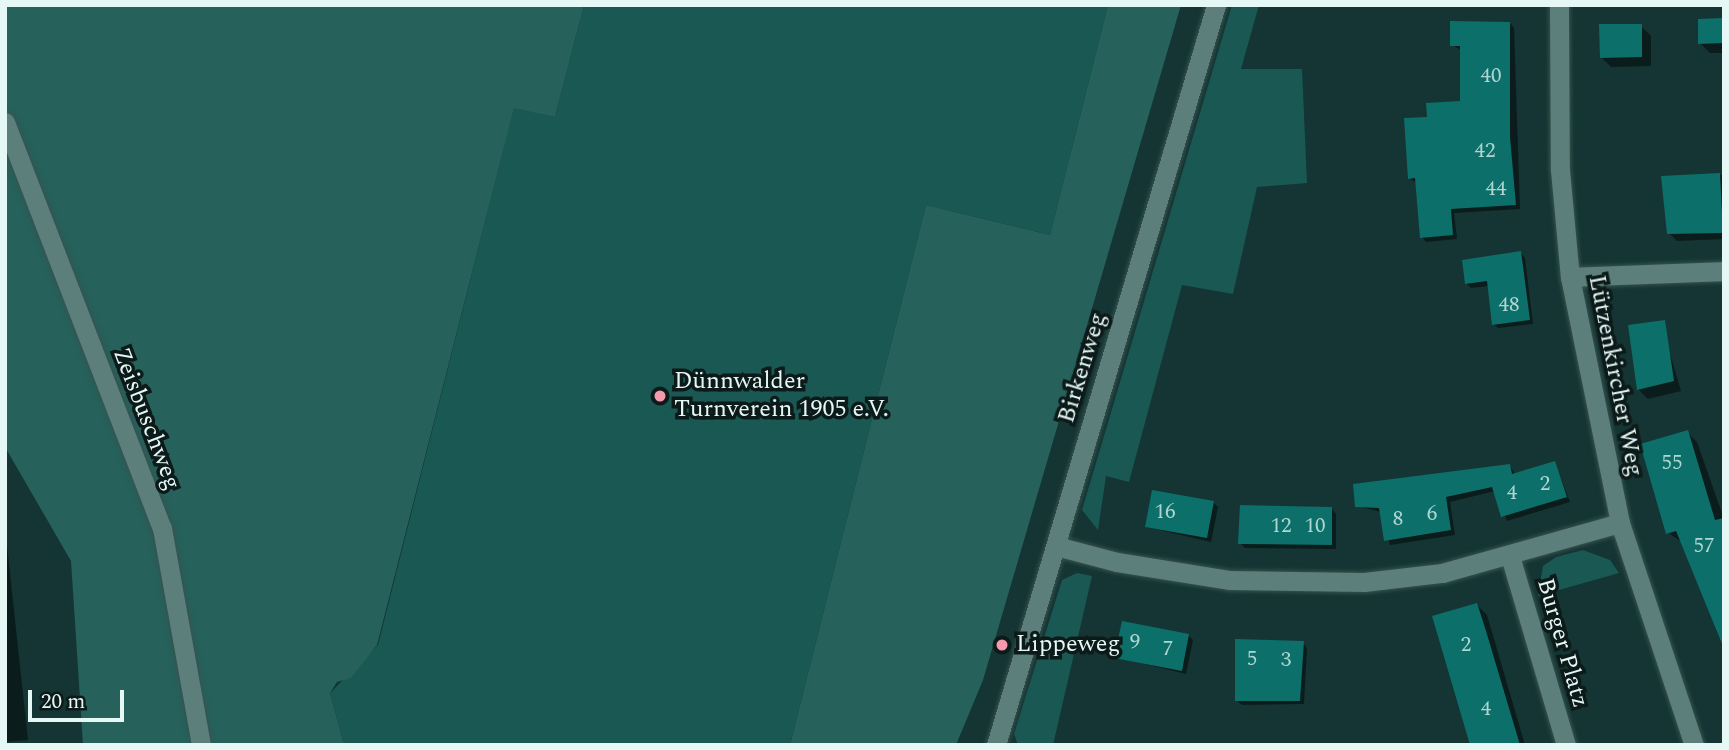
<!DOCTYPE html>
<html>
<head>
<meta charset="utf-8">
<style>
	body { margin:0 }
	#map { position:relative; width:1729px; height:750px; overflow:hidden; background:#143533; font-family:Spectral,serif }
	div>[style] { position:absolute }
	.green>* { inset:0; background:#1a5854 }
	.forest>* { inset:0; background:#26615c }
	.shadow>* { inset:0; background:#0007 }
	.building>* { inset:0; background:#0d6f69 }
	.roads { filter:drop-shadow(0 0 2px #37524f) drop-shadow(0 0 2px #37524f) }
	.minor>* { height:19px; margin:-9.5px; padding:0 9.5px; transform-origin:9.5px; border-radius:9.5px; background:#5c7f7b }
	.tertiary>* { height:19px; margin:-9.5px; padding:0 9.5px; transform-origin:9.5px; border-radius:9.5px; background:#5c7f7b }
	.dots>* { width:19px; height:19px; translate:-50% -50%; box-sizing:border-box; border:4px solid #0c1a19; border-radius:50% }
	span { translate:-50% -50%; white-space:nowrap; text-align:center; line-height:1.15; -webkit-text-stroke:7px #0c1a19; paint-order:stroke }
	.number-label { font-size:21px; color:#b0d6d3 }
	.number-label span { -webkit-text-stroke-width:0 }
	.street-label { font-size:24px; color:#e6f8f6 }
	.poi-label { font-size:24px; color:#e6f8f6 }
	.left { translate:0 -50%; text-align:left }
	.frame { position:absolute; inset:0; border:7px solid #e6f8f6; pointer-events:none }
	.scale { position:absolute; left:28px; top:690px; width:96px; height:32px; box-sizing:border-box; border:4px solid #e6f8f6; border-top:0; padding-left:9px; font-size:21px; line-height:24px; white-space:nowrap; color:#e6f8f6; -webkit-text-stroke:5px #0c1a19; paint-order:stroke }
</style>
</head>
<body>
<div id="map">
	<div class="green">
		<div style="clip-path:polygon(584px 5px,1108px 5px,1050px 235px,926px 205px,790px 745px,344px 745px,330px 693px,378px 645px,514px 107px,555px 117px)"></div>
		<div style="clip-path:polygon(1232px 5px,1259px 5px,1241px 69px,1302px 69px,1307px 183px,1257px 187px,1233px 294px,1182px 285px,1129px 482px,1106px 476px,1098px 530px,1082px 510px)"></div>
		<div style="clip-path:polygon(1583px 550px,1610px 560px,1619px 573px,1538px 596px,1543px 566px,1556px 557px)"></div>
		<div style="clip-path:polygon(1077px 573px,1092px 576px,1053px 745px,1018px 745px,1014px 734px,1062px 580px)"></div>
	</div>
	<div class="forest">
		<div style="clip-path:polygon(5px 5px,584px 5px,555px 117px,514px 108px,377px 645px,351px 678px,337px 682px,330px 693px,344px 745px,83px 745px,71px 561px,5px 447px)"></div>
		<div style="clip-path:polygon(1108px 5px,1181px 5px,983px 680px,956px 745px,790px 745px,926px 205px,1050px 235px)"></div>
	</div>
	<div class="shadow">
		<div style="clip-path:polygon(1724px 20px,1724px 53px,1710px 53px,1700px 43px)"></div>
		<div style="clip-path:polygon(1510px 23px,1514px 28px,1520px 209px,1454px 213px,1457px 239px,1426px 242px,1422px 237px,1417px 183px,1409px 178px,1429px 119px,1461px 103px,1461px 50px,1452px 45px)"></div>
		<div style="clip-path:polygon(1641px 26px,1651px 36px,1651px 66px,1611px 67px,1601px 57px)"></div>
		<div style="clip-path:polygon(1724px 175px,1724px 239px,1677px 241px,1669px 233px,1663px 178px)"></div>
		<div style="clip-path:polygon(1521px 253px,1525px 258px,1533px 324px,1498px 328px,1493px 324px,1489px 286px,1471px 288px,1466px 283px)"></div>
		<div style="clip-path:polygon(1664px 333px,1681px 391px,1648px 399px,1638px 389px)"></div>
		<div style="clip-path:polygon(1687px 432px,1697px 442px,1724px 519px,1724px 650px,1682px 542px,1668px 533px)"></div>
		<div style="clip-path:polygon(1555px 463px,1570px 502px,1507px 521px,1495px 491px,1450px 502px,1455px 535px,1390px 545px,1381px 512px,1357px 506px,1510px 466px,1515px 474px)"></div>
		<div style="clip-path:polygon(1213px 502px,1218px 507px,1211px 542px,1147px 527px)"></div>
		<div style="clip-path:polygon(1332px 509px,1336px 514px,1336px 549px,1245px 548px,1240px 543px)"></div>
		<div style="clip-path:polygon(5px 527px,28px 740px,5px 742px)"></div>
		<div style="clip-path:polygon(1477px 605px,1487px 615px,1525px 745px,1471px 745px)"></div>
		<div style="clip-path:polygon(1188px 635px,1193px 640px,1186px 674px,1116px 657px)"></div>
		<div style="clip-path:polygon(1303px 643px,1307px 648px,1304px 704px,1242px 705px,1237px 701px)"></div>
	</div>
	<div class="building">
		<div style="clip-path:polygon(1724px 18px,1724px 43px,1698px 44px,1698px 19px)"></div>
		<div style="clip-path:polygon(1450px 21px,1510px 22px,1510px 137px,1516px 205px,1451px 209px,1453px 235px,1420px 238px,1415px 178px,1408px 179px,1404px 118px,1427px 117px,1426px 103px,1460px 101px,1460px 46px,1450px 46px)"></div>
		<div style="clip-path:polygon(1599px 24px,1642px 24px,1642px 57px,1600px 58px)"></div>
		<div style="clip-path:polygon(1720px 173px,1723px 233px,1667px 234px,1661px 176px)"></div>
		<div style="clip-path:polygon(1521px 251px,1530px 320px,1492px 325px,1487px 281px,1465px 284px,1462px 260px)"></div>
		<div style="clip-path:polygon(1665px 320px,1674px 381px,1637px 390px,1628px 325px)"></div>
		<div style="clip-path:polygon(1688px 430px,1715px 520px,1724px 518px,1722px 644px,1676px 531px,1666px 534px,1640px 444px)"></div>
		<div style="clip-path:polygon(1555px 461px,1567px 497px,1501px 517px,1492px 487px,1446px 497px,1451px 530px,1384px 541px,1379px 508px,1355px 507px,1353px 484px,1510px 464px,1512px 474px)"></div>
		<div style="clip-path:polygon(1152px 490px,1214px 501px,1207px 538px,1145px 527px)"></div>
		<div style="clip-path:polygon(1240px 505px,1332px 507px,1332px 545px,1238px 544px)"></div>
		<div style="clip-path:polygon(1477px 603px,1486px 631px,1520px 745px,1470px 745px,1432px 616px)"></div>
		<div style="clip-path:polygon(1122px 621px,1189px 634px,1182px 671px,1114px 658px)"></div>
		<div style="clip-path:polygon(1235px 639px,1304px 641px,1300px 701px,1235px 701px)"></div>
	</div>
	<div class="roads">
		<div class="minor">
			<div style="left:1559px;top:5px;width:165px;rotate:89.7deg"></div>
			<div style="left:1560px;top:170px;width:107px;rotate:84.7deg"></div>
			<div style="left:1570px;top:277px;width:251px;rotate:78.5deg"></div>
			<div style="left:1620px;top:523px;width:234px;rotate:71.6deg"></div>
			<div style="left:5px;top:122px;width:435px;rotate:68.9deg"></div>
			<div style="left:162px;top:528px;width:220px;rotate:79.8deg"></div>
			<div style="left:1570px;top:277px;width:154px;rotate:-2.2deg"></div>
			<div style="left:1056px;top:546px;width:63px;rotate:14.7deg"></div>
			<div style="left:1117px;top:562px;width:113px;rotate:9.1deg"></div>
			<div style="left:1229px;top:580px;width:135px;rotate:0.8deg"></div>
			<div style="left:1364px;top:582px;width:79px;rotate:-6.6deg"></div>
			<div style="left:1442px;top:573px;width:185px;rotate:-15.7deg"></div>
			<div style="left:1510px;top:556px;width:197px;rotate:73.5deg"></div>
		</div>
		<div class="tertiary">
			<div style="left:996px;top:745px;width:772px;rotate:-73.44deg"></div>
		</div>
	</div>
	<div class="dots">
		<div style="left:660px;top:396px;background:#f39aac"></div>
		<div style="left:1002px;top:645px;background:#f39aac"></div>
	</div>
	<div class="number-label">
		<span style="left:1491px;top:76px">40</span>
		<span style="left:1485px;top:151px">42</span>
		<span style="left:1496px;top:189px">44</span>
		<span style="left:1509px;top:305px">48</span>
		<span style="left:1672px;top:463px">55</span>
		<span style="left:1545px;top:484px">2</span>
		<span style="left:1512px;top:493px">4</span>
		<span style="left:1165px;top:512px">16</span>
		<span style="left:1432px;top:514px">6</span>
		<span style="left:1398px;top:519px">8</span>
		<span style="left:1281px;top:526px">12</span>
		<span style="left:1315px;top:526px">10</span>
		<span style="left:1704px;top:546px">57</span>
		<span style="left:1135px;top:642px">9</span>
		<span style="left:1466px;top:645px">2</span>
		<span style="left:1168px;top:649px">7</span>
		<span style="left:1252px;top:659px">5</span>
		<span style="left:1286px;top:660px">3</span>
		<span style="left:1486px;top:709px">4</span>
	</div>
	<div class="street-label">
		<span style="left:1083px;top:368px;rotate:-73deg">Birkenweg</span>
		<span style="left:1615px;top:376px;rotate:79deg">Lützenkircher Weg</span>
		<span style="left:146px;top:419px;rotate:69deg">Zeisbuschweg</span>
		<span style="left:1562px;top:643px;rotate:74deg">Burger Platz</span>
	</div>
	<div class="poi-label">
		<span class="left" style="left:674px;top:396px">Dünnwalder<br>Turnverein 1905 e.V.</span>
		<span class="left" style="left:1016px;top:645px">Lippeweg</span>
	</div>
	<div class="frame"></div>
	<div class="scale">20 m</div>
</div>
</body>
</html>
